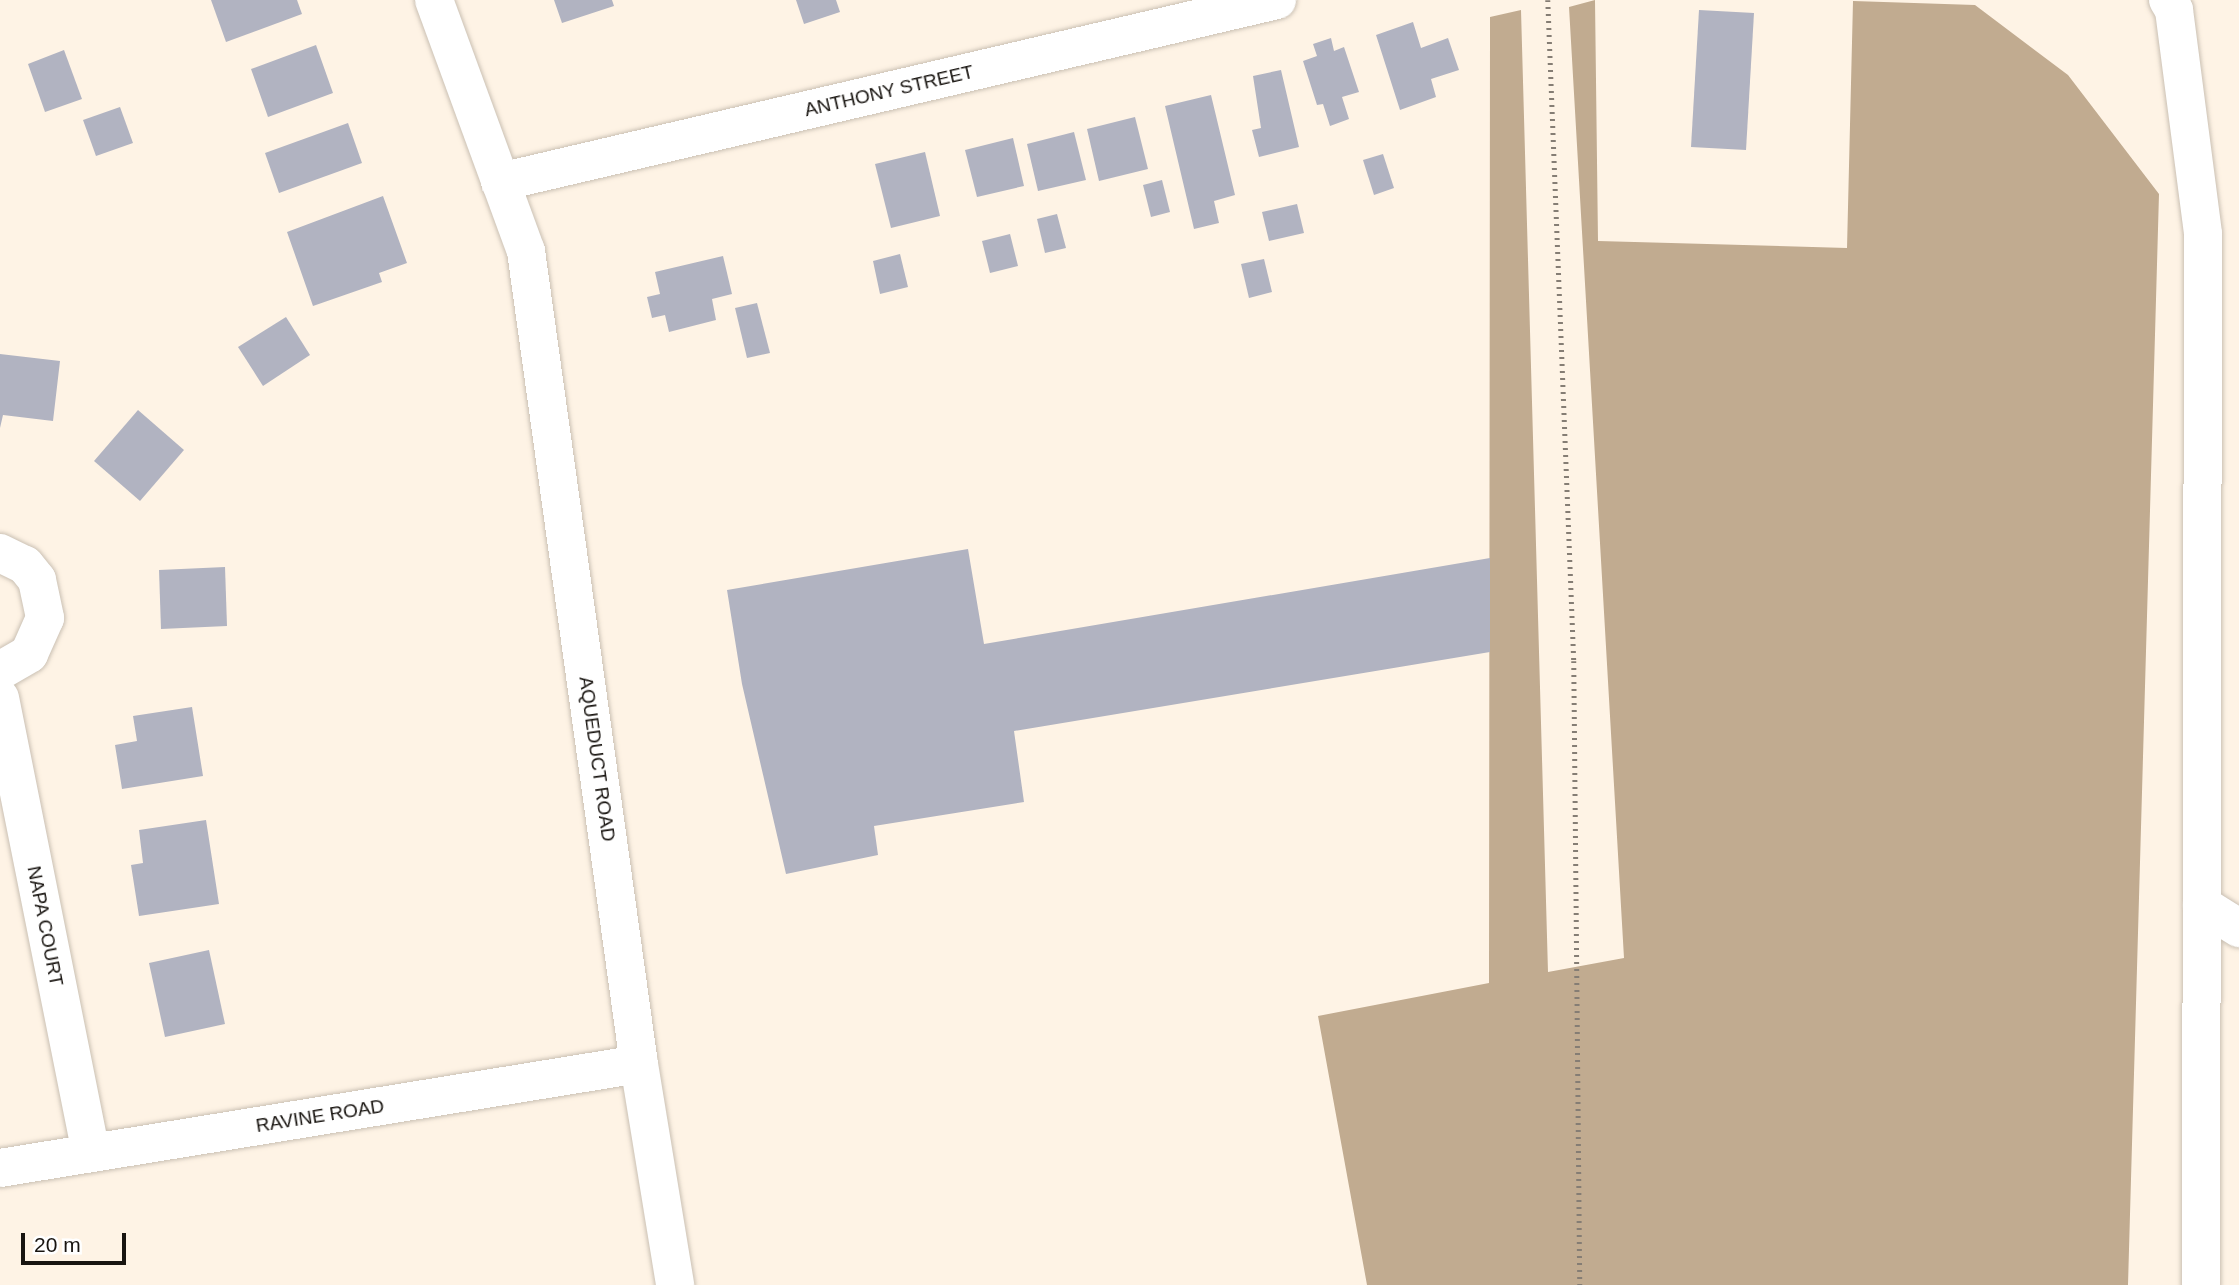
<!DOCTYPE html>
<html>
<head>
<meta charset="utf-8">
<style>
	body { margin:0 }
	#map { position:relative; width:2239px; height:1285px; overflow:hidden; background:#fef3e5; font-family:Arial,sans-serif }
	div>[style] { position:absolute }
	.forest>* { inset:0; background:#c1ab90 }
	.building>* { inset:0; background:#b1b3c1 }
	.path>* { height:4.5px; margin-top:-2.25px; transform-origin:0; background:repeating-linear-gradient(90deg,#857d74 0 2px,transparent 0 7px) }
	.roads { filter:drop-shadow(0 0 2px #cac0b3) drop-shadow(0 0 2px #cac0b3) }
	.minor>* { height:38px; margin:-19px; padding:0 19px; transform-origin:19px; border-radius:19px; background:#fff }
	span { translate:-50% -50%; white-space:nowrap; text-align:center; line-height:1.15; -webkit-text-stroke:7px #fff; paint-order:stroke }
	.street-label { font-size:19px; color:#181410 }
	.scale { position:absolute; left:21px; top:1233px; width:105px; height:32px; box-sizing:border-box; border:4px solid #181410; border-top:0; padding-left:9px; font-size:21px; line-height:24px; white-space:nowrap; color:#181410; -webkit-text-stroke:5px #fff; paint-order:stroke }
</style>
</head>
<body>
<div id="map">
	<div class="forest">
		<div style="clip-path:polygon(1595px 0,1598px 241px,1847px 248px,1853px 1px,1975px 5px,2068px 75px,2159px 194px,2128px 1285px,1367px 1285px,1318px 1016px,1489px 983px,1490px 17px,1521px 10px,1548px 972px,1624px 958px,1569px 7px)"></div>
	</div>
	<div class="building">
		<div style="clip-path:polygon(211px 0,297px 0,302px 14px,226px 42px)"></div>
		<div style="clip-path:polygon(554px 0,612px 0,614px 6px,562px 23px)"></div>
		<div style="clip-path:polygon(796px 0,836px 0,840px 12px,804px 24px)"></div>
		<div style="clip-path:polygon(1699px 10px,1754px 13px,1746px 150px,1691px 147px)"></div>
		<div style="clip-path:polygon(1413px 22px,1421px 48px,1448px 38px,1459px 70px,1431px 79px,1436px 97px,1400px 110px,1376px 35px)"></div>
		<div style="clip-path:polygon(1331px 38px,1334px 51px,1344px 47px,1359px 92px,1342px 97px,1349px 119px,1330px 126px,1323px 104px,1317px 105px,1303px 61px,1317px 56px,1313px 44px)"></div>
		<div style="clip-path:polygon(316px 45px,333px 93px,268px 117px,251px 69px)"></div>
		<div style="clip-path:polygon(64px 50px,82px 99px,45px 112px,28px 64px)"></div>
		<div style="clip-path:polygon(1281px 70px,1299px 147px,1259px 157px,1252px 130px,1261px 128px,1253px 76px)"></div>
		<div style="clip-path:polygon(1211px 95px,1235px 195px,1214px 201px,1219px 223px,1194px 229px,1165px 106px)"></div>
		<div style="clip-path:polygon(120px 107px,133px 143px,96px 156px,83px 120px)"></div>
		<div style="clip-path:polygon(1135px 117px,1148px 169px,1099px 181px,1087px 129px)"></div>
		<div style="clip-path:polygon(348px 123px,362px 163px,279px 193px,265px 153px)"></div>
		<div style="clip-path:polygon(1074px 132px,1086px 180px,1038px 191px,1027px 144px)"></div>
		<div style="clip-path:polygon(1013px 138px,1024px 186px,977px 197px,965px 150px)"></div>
		<div style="clip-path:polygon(925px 152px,940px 216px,891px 228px,875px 164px)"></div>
		<div style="clip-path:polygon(1383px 154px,1394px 188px,1374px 195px,1363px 160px)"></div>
		<div style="clip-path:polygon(1162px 180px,1170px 212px,1151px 217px,1143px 185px)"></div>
		<div style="clip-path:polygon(383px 196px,407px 263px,379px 273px,382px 282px,313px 306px,287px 232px)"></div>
		<div style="clip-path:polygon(1297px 204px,1304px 233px,1269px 241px,1262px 212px)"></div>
		<div style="clip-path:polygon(1057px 214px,1066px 248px,1045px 253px,1037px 219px)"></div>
		<div style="clip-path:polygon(1010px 234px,1018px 266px,990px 273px,982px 241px)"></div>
		<div style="clip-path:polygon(900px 254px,908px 287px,880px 294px,873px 261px)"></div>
		<div style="clip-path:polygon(723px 256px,732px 294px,712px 299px,716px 320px,669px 332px,665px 315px,652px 318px,647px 297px,660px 294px,655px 272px)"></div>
		<div style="clip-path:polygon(1264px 259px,1272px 292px,1249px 298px,1241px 264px)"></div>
		<div style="clip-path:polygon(757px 303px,770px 353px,747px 358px,735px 308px)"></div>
		<div style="clip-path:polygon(286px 317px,310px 355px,263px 386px,238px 347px)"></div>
		<div style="clip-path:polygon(0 354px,60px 361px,53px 421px,3px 415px,0 428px)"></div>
		<div style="clip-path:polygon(138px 410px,184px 450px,140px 501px,94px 461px)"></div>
		<div style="clip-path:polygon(968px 549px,984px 644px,1490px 558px,1490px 652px,1014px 731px,1024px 802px,874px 826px,878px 855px,786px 874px,742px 684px,727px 590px)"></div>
		<div style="clip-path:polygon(225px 567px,227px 626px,161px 629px,159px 570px)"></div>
		<div style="clip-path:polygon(192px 707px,203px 776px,122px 789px,115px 745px,137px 741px,133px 716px)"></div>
		<div style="clip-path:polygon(206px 820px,219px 904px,139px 916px,131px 865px,143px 863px,139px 830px)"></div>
		<div style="clip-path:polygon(209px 950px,225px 1024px,165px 1037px,149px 963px)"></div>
	</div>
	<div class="path">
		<div style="left:1548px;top:0;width:662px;rotate:87.75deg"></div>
		<div style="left:1574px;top:661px;width:624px;rotate:89.45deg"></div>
	</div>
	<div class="roads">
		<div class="minor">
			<div style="left:434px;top:0;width:267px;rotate:69.9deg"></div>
			<div style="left:526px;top:251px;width:821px;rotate:82.09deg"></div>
			<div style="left:639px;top:1064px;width:224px;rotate:80.7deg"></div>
			<div style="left:2168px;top:0;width:12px;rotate:59deg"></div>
			<div style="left:2174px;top:10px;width:226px;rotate:82.6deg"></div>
			<div style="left:2203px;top:234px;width:1051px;rotate:90.11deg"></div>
			<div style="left:500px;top:182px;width:798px;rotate:-13.18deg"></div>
			<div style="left:0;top:553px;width:28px;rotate:26deg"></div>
			<div style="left:25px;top:565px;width:19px;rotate:51deg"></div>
			<div style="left:37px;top:580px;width:39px;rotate:78deg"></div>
			<div style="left:45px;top:618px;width:39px;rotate:114deg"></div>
			<div style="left:29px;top:654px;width:34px;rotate:150deg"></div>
			<div style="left:0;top:698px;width:464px;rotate:78.7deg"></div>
			<div style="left:2202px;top:905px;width:44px;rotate:31.9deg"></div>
			<div style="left:0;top:1168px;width:647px;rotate:-9.24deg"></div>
		</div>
	</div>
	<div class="street-label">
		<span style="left:889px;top:91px;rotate:-13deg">ANTHONY STREET</span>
		<span style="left:597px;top:759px;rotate:82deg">AQUEDUCT ROAD</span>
		<span style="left:45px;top:926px;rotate:79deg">NAPA COURT</span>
		<span style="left:320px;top:1116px;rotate:-9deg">RAVINE ROAD</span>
	</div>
	<div class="scale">20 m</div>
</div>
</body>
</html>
